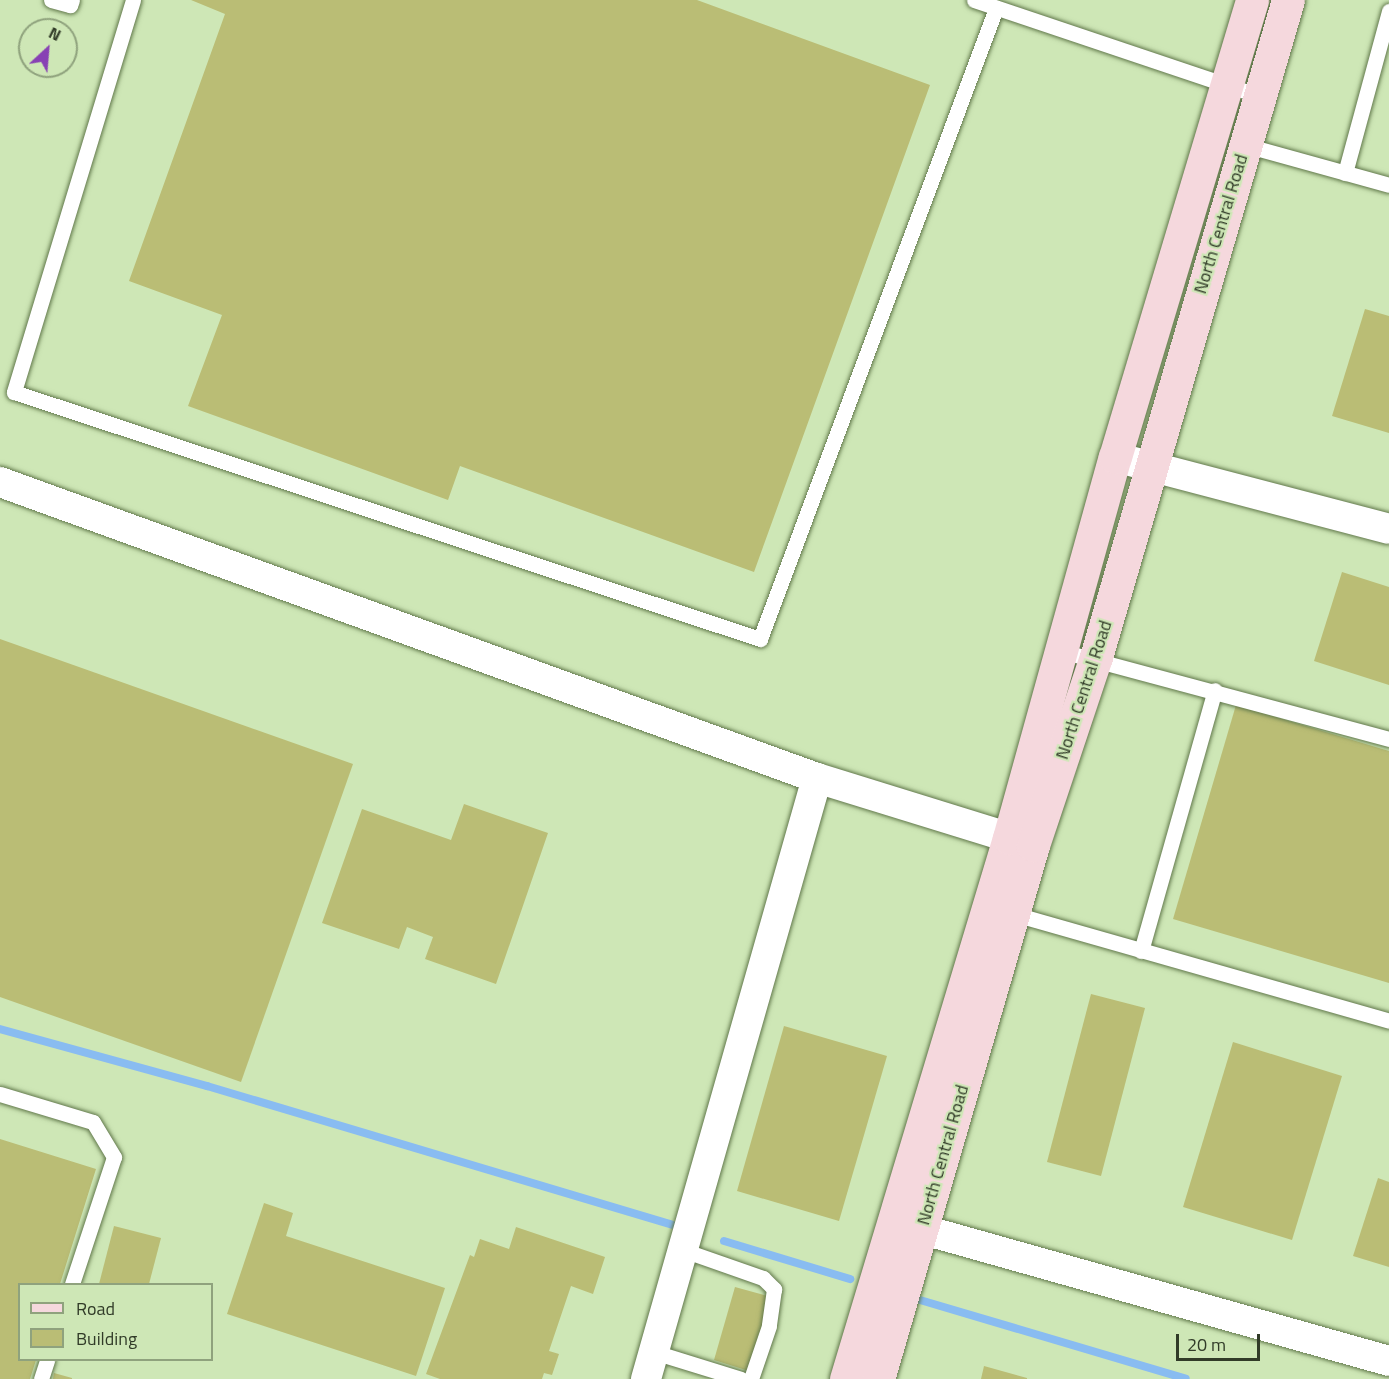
<!DOCTYPE html>
<html>
<head>
<meta charset="utf-8">
<style>
	body { margin:0 }
	#map { position:relative; width:1389px; height:1379px; overflow:hidden; background:#cee7b6; font-family:"Titillium Web",sans-serif }
	div>[style] { position:absolute }
	.stream>* { height:8px; margin:-4px; padding:0 4px; transform-origin:4px; border-radius:4px; background:#89bcf1 }
	.building>* { inset:0; background:#babd75 }
	.roads { filter:drop-shadow(0 0 2px #61784b) drop-shadow(0 0 2px #61784b) }
	.lane>* { height:15px; margin:-7.5px; padding:0 7.5px; transform-origin:7.5px; border-radius:7.5px; background:#fff }
	.street>* { height:30px; margin:-15px; padding:0 15px; transform-origin:15px; border-radius:15px; background:#fff }
	.secondary>* { height:33px; margin:-16.5px; padding:0 16.5px; transform-origin:16.5px; border-radius:16.5px; background:#f5d8dd }
	span { translate:-50% -50%; white-space:nowrap; text-align:center; line-height:1.15; -webkit-text-stroke:4.5px #cee7b6; paint-order:stroke }
	.street-label { font-size:18px; color:#313b28 }
	.legend { position:absolute; left:18px; top:1283px; width:195px; height:78px; box-sizing:border-box; background:#cee7b6; border:2px solid #8fa27d; margin:0; padding:8px 10px; list-style:none; font-size:18px; color:#313b28 }
	.legend li { display:flex; align-items:center; gap:12px; height:30px }
	.legend b { width:30px; border:2px solid #8fa27d }
	.north { position:absolute; left:18px; top:18px; width:60px; height:60px; box-sizing:border-box; background:#cee7b6; border:2px solid #8fa27d; border-radius:50%; rotate:26deg; font-size:16px; font-weight:700; line-height:24px; text-align:center; color:#313b28 }
	.north::after { content:''; display:block; margin:auto; width:21px; height:27px; background:#8841b4; clip-path:polygon(50% 0,100% 100%,50% 72%,0 100%) }
	.scale { position:absolute; left:1176px; top:1334px; width:84px; height:27px; box-sizing:border-box; border:3px solid #313b28; border-top:0; padding-left:8px; font-size:18px; line-height:21px; white-space:nowrap; color:#313b28; -webkit-text-stroke:4px #cee7b6; paint-order:stroke }
</style>
</head>
<body>
<div id="map">
	<div class="stream">
		<div style="left:0;top:1029px;width:215px;rotate:15.4deg"></div>
		<div style="left:207px;top:1086px;width:485px;rotate:16.6deg"></div>
		<div style="left:724px;top:1241px;width:132px;rotate:16.8deg"></div>
		<div style="left:920px;top:1300px;width:277px;rotate:16.5deg"></div>
	</div>
	<div class="building">
		<div style="clip-path:polygon(191px 0,697px 0,930px 85px,754px 572px,460px 466px,448px 500px,188px 406px,222px 315px,129px 281px,225px 14px)"></div>
		<div style="clip-path:polygon(1365px 309px,1389px 316px,1389px 433px,1332px 416px)"></div>
		<div style="clip-path:polygon(1342px 572px,1389px 587px,1389px 685px,1314px 661px)"></div>
		<div style="clip-path:polygon(0 639px,353px 764px,241px 1082px,0 997px)"></div>
		<div style="clip-path:polygon(1236px 705px,1389px 751px,1389px 983px,1173px 919px)"></div>
		<div style="clip-path:polygon(464px 804px,548px 833px,496px 984px,425px 959px,433px 937px,407px 927px,399px 949px,322px 923px,362px 809px,451px 840px)"></div>
		<div style="clip-path:polygon(1091px 994px,1145px 1008px,1101px 1176px,1047px 1162px)"></div>
		<div style="clip-path:polygon(784px 1026px,887px 1056px,839px 1221px,737px 1191px)"></div>
		<div style="clip-path:polygon(1233px 1042px,1342px 1076px,1292px 1240px,1183px 1207px)"></div>
		<div style="clip-path:polygon(0 1139px,96px 1169px,60px 1284px,20px 1284px,20px 1360px,36px 1360px,30px 1379px,0 1379px)"></div>
		<div style="clip-path:polygon(1378px 1178px,1389px 1182px,1389px 1267px,1353px 1256px)"></div>
		<div style="clip-path:polygon(264px 1203px,293px 1213px,286px 1236px,445px 1288px,416px 1376px,227px 1314px)"></div>
		<div style="clip-path:polygon(114px 1226px,161px 1238px,149px 1284px,99px 1284px)"></div>
		<div style="clip-path:polygon(516px 1227px,605px 1257px,593px 1294px,571px 1286px,549px 1351px,559px 1354px,552px 1375px,544px 1373px,542px 1379px,440px 1379px,426px 1374px,470px 1255px,474px 1257px,480px 1239px,509px 1249px)"></div>
		<div style="clip-path:polygon(735px 1287px,771px 1297px,749px 1371px,714px 1360px)"></div>
		<div style="clip-path:polygon(984px 1366px,1027px 1378px,1027px 1379px,981px 1379px)"></div>
		<div style="clip-path:polygon(54px 1373px,72px 1378px,72px 1379px,53px 1379px)"></div>
	</div>
	<div class="roads">
		<div class="lane">
			<div style="left:51px;top:0;width:20px;rotate:15deg"></div>
			<div style="left:70px;top:5px;width:5px;rotate:-68deg"></div>
			<div style="left:133px;top:0;width:410px;rotate:106.9deg"></div>
			<div style="left:14px;top:392px;width:786px;rotate:18.32deg"></div>
			<div style="left:760px;top:639px;width:674px;rotate:-69.49deg"></div>
			<div style="left:974px;top:0;width:302px;rotate:18.6deg"></div>
			<div style="left:1245px;top:145px;width:149px;rotate:15.5deg"></div>
			<div style="left:1345px;top:173px;width:168px;rotate:-74.8deg"></div>
			<div style="left:1061px;top:651px;width:340px;rotate:15deg"></div>
			<div style="left:1011px;top:913px;width:393px;rotate:15.9deg"></div>
			<div style="left:1141px;top:951px;width:271px;rotate:-74.2deg"></div>
			<div style="left:0;top:1094px;width:97px;rotate:16.8deg"></div>
			<div style="left:93px;top:1122px;width:41px;rotate:59deg"></div>
			<div style="left:114px;top:1157px;width:134px;rotate:108.3deg"></div>
			<div style="left:683px;top:1250px;width:85px;rotate:19.3deg"></div>
			<div style="left:763px;top:1278px;width:16px;rotate:45deg"></div>
			<div style="left:774px;top:1289px;width:37px;rotate:98deg"></div>
			<div style="left:769px;top:1326px;width:56px;rotate:108.8deg"></div>
			<div style="left:654px;top:1352px;width:91px;rotate:17.2deg"></div>
			<div style="left:41px;top:1379px;width:20px;rotate:-72deg"></div>
		</div>
		<div class="street">
			<div style="left:1115px;top:457px;width:283px;rotate:14.7deg"></div>
			<div style="left:0;top:482px;width:869px;rotate:19.92deg"></div>
			<div style="left:817px;top:778px;width:226px;rotate:17.2deg"></div>
			<div style="left:899px;top:1223px;width:509px;rotate:15.73deg"></div>
			<div style="left:646px;top:1379px;width:625px;rotate:-74.12deg"></div>
		</div>
		<div class="secondary">
			<div style="left:846px;top:1379px;width:565px;rotate:-73.23deg"></div>
			<div style="left:1009px;top:838px;width:395px;rotate:-74.5deg"></div>
			<div style="left:1115px;top:457px;width:477px;rotate:-73.3deg"></div>
			<div style="left:878px;top:1379px;width:556px;rotate:-73.81deg"></div>
			<div style="left:1033px;top:845px;width:198px;rotate:-71.5deg"></div>
			<div style="left:1096px;top:657px;width:684px;rotate:-73.71deg"></div>
		</div>
	</div>
	<div class="street-label">
		<span style="left:1221px;top:224px;rotate:-73deg">North Central Road</span>
		<span style="left:1084px;top:690px;rotate:-72deg">North Central Road</span>
		<span style="left:943px;top:1155px;rotate:-74deg">North Central Road</span>
	</div>
	<ul class="legend">
	<li><b style="height:8px;background:#f5d8dd"></b>Road</li>
	<li><b style="height:16px;background:#babd75"></b>Building</li>
	</ul>
	<div class="north">N</div>
	<div class="scale">20 m</div>
</div>
</body>
</html>
